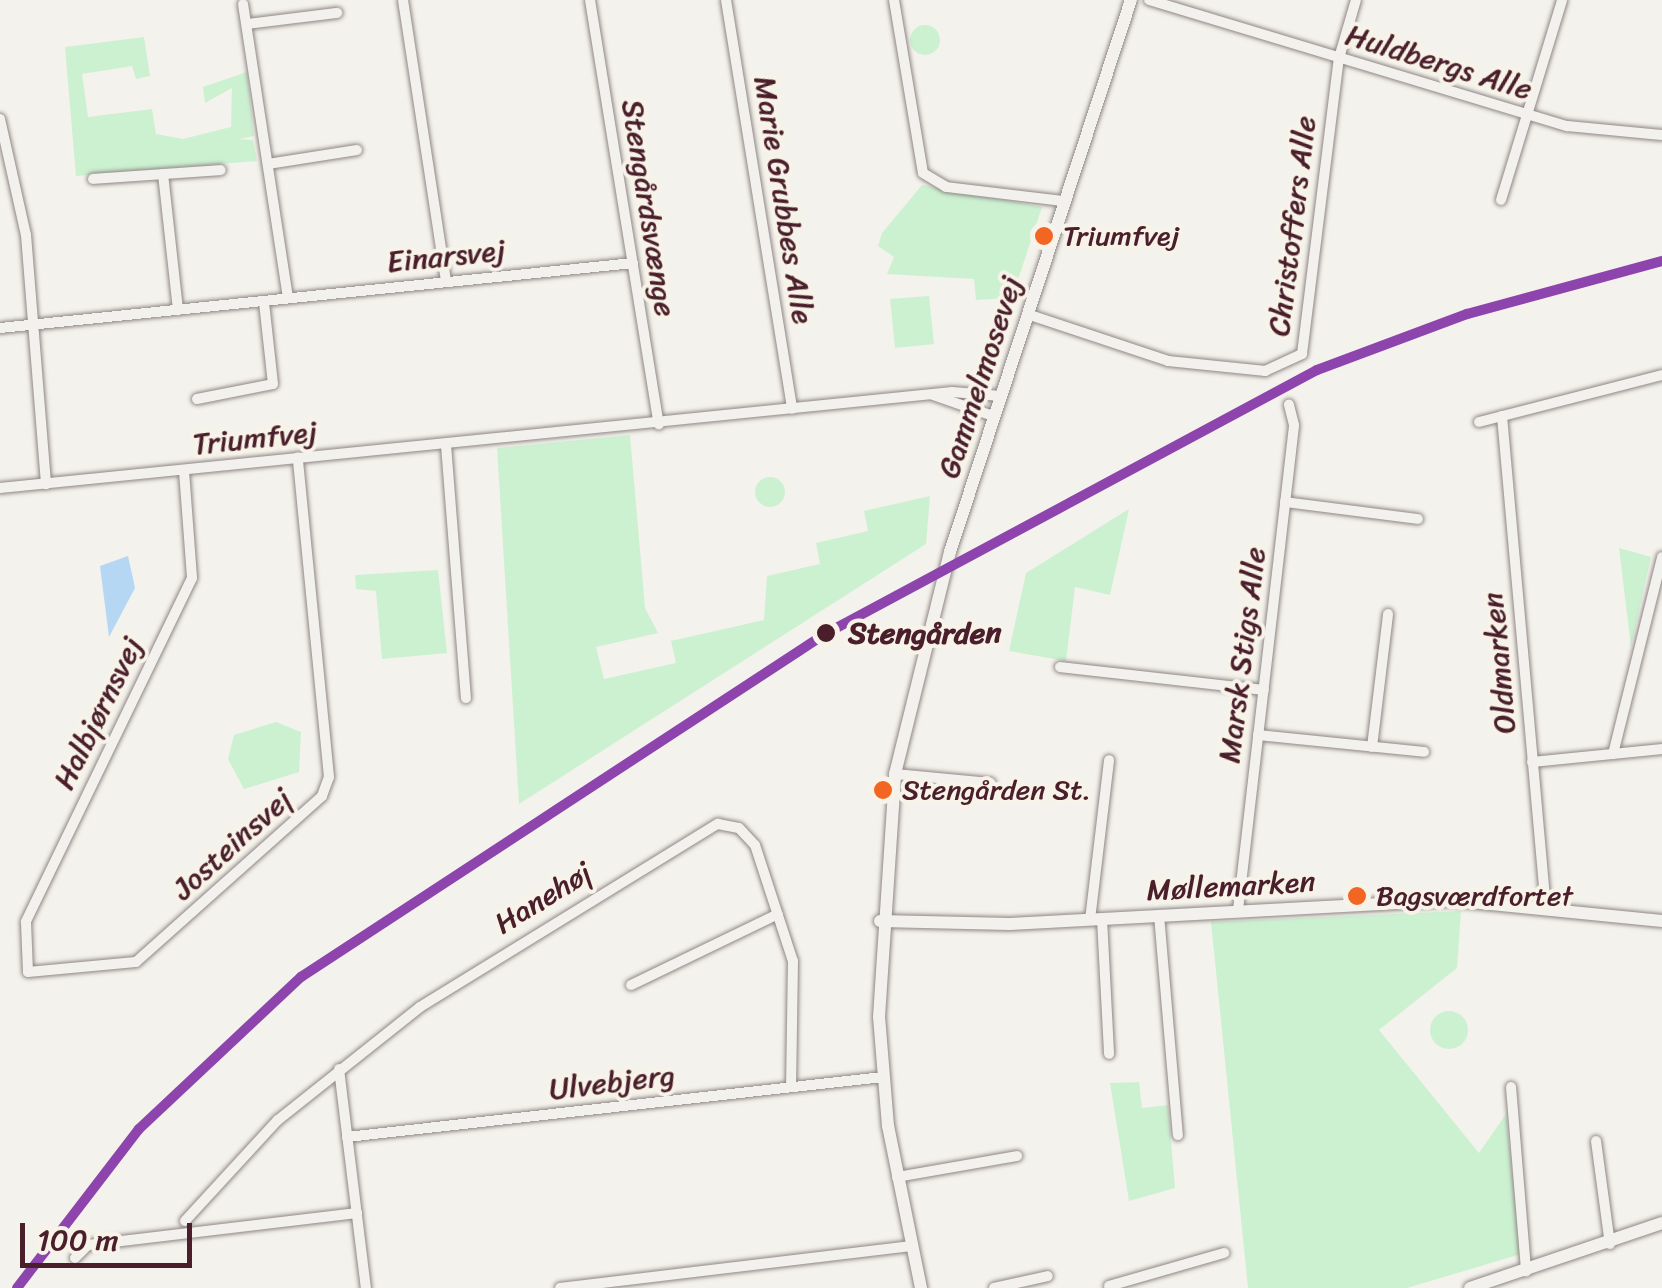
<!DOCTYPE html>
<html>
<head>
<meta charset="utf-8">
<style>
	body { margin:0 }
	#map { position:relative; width:1662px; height:1288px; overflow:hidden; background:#f4f2ec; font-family:Sriracha,sans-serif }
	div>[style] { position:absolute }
	.green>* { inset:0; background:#ccf1d1 }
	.round { border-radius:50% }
	.water>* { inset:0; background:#b6d7f4 }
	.roads { filter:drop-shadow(0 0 2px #8f8685) drop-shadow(0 0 2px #8f8685) }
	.minor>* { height:10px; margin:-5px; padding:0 5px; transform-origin:5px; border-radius:5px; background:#f2f1ed }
	.tertiary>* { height:12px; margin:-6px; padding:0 6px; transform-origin:6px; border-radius:6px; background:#f2f1ed }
	.rail-1>* { height:10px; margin:-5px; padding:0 5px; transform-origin:5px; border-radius:5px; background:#8e44ad }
	.dots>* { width:28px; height:28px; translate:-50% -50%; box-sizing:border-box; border:5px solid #f7f3e8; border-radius:50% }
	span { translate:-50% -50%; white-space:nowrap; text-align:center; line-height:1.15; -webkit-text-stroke:8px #f7f3e8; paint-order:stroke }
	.bus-label { font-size:28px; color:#4a1f2b }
	.left { translate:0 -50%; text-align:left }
	.street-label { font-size:30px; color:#4a1f2b }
	.stop-label { font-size:30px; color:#4a1f2b; font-weight:700 }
	.scale { position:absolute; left:20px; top:1223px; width:172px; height:45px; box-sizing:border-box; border:5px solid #4a1f2b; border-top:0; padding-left:12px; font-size:30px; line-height:35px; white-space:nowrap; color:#4a1f2b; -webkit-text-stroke:8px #f7f3e8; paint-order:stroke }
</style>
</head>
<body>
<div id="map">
	<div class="green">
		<div class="round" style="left:910px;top:25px;width:30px;height:30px"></div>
		<div style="clip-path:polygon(144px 37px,150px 76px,136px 79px,132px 66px,82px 74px,88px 117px,152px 109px,156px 134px,183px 139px,231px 127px,232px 88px,205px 103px,203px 87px,247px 72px,254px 136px,239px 139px,253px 140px,257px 161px,76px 176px,65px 47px)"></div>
		<div style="clip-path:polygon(922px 185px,1042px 207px,1012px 298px,976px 300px,974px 279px,887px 274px,894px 257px,878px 246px,882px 233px)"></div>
		<div style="clip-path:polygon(929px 296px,934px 344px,895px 348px,890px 299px)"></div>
		<div style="clip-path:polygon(630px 435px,645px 608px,658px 633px,596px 647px,604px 679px,676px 663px,671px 641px,764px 620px,767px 576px,820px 564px,816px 543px,868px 531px,864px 511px,930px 496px,926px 544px,519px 804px,497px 448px)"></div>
		<div class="round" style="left:755px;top:477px;width:30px;height:30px"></div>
		<div style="clip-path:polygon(1129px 509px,1110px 595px,1075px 587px,1066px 661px,1009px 651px,1026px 573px)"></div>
		<div style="clip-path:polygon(1619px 548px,1651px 557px,1631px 647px)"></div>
		<div style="clip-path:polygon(438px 570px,447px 653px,382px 659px,376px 591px,356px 589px,355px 575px)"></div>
		<div style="clip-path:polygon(276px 722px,301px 732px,299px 772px,244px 789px,228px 759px,234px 735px)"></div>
		<div style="clip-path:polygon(1461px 911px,1457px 968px,1379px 1030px,1479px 1153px,1506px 1114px,1521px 1254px,1407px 1288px,1248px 1288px,1211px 922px)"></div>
		<div class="round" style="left:1430px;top:1011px;width:38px;height:38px"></div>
		<div style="clip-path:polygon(1139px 1082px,1142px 1108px,1168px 1105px,1175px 1188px,1129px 1201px,1110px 1083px)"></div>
	</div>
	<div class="water">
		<div style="clip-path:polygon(128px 556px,135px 588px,109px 637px,100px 566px)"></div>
	</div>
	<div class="roads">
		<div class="minor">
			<div style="left:403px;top:0;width:284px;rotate:81.3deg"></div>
			<div style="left:590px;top:0;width:430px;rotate:80.8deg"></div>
			<div style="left:726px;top:0;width:414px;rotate:80.8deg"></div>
			<div style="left:894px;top:0;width:175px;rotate:80.5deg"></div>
			<div style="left:923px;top:173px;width:27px;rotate:31deg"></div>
			<div style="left:946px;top:187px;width:119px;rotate:6.8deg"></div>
			<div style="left:1149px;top:0;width:437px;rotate:16.8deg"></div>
			<div style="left:1567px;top:126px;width:95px;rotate:5.4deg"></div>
			<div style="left:243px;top:4px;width:297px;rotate:81.3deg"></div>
			<div style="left:247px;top:24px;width:91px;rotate:-7deg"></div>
			<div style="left:0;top:119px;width:119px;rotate:77.4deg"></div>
			<div style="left:26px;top:235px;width:250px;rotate:85.4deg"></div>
			<div style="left:268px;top:164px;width:90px;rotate:-8.9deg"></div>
			<div style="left:163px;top:174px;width:137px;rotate:83.7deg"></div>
			<div style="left:93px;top:179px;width:128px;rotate:-4deg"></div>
			<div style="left:1501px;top:200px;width:209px;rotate:-73deg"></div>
			<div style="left:1027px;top:314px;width:149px;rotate:18.4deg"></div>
			<div style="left:1168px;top:361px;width:98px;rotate:5.9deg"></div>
			<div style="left:1265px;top:371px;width:41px;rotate:-24.7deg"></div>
			<div style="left:1302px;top:354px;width:298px;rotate:-82.9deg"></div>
			<div style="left:1339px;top:58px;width:60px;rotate:-73.7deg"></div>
			<div style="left:0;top:328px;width:636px;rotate:-5.86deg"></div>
			<div style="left:933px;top:395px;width:64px;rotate:19.3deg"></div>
			<div style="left:197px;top:399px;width:77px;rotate:-11.2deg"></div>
			<div style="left:273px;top:384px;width:82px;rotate:-96.3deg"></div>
			<div style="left:1502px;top:416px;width:491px;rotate:84.9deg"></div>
			<div style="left:1479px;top:422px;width:189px;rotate:-14.4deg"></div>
			<div style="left:446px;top:445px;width:254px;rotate:85.5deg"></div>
			<div style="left:184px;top:471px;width:107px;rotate:85.7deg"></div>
			<div style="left:192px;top:578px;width:382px;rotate:115.8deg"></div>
			<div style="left:26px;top:922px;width:50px;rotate:87.7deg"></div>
			<div style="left:28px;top:972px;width:108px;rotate:-5.3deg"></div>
			<div style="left:136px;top:962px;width:249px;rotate:-41.7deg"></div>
			<div style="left:322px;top:796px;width:20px;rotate:-70deg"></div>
			<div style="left:329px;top:777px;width:321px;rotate:-95.6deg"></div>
			<div style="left:0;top:488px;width:957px;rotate:-5.76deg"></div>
			<div style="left:952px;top:392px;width:49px;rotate:4.7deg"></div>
			<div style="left:1285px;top:502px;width:134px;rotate:7.3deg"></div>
			<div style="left:1060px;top:667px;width:205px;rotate:6.4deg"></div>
			<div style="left:1258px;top:735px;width:167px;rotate:5.8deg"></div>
			<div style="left:1372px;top:747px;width:134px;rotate:-83.1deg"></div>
			<div style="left:1613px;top:754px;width:203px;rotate:-76deg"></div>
			<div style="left:1532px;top:762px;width:131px;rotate:-5.7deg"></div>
			<div style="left:895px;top:774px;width:96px;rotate:5.4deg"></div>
			<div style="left:1238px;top:910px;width:488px;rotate:-83.4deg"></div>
			<div style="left:1294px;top:425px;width:21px;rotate:-104deg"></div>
			<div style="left:1159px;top:915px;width:221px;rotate:85.1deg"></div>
			<div style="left:1102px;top:919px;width:135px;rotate:87deg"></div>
			<div style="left:1090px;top:920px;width:161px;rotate:-83.2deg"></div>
			<div style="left:631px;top:985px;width:163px;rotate:-25.8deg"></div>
			<div style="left:339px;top:1069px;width:221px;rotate:83deg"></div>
			<div style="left:1511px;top:1087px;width:185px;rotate:85.3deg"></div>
			<div style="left:347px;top:1137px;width:539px;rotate:-6.39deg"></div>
			<div style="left:1596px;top:1141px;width:104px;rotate:82.3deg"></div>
			<div style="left:897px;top:1177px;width:122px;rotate:-9.9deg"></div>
			<div style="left:185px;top:1221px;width:137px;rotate:-47.4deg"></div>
			<div style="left:278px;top:1120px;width:181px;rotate:-38.5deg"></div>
			<div style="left:420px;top:1007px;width:350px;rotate:-31.6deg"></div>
			<div style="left:718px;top:824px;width:21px;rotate:11deg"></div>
			<div style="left:739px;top:828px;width:23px;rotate:47deg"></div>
			<div style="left:755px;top:845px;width:122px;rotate:71.9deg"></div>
			<div style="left:793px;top:961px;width:125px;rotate:90.9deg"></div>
			<div style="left:75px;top:1258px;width:18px;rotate:-45deg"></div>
			<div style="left:88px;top:1245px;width:271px;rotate:-6.8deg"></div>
			<div style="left:1109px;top:1286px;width:120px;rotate:-16deg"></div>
			<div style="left:560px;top:1288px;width:354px;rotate:-6.8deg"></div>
			<div style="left:994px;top:1288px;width:55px;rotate:-12.5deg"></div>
		</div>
		<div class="tertiary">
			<div style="left:880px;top:921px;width:130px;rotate:1.3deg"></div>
			<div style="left:1010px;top:924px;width:442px;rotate:-3.1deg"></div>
			<div style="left:1451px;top:900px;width:212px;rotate:5.7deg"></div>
			<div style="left:921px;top:1288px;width:165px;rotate:-101.5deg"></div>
			<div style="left:888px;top:1126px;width:109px;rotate:-94.7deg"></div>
			<div style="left:879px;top:1017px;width:244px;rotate:-86.2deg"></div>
			<div style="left:895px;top:774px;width:229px;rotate:-76.1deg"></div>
			<div style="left:950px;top:552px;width:581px;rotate:-71.85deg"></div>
			<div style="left:1470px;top:1288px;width:203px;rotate:-18.7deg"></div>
		</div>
	</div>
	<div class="rail-1">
		<div style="left:17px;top:1288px;width:200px;rotate:-52.5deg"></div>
		<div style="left:139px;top:1129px;width:222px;rotate:-43.2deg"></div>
		<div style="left:301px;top:977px;width:626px;rotate:-33.21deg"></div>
		<div style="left:825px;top:634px;width:558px;rotate:-28.22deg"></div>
		<div style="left:1317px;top:370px;width:160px;rotate:-20.5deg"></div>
		<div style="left:1467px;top:314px;width:202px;rotate:-15.2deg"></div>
	</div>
	<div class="dots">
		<div style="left:1044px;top:236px;background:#f26522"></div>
		<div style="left:826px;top:633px;background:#4a1f2b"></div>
		<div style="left:883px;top:790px;background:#f26522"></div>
		<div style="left:1357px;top:896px;background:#f26522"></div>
	</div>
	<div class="bus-label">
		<span class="left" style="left:1063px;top:236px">Triumfvej</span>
		<span class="left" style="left:902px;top:790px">Stengården St.</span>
		<span class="left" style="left:1376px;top:896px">Bagsværdfortet</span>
	</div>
	<div class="street-label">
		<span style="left:1439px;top:62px;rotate:17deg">Huldbergs Alle</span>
		<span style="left:784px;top:200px;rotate:81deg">Marie Grubbes Alle</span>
		<span style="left:649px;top:208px;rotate:81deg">Stengårdsvænge</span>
		<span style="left:1292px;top:226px;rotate:-83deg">Christoffers Alle</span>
		<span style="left:446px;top:256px;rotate:-6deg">Einarsvej</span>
		<span style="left:980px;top:377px;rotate:-72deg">Gammelmosevej</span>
		<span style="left:255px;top:438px;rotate:-6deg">Triumfvej</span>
		<span style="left:1242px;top:655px;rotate:-83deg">Marsk Stigs Alle</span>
		<span style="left:1499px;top:663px;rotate:-95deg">Oldmarken</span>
		<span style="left:98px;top:713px;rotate:-64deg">Halbjørnsvej</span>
		<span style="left:232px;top:844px;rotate:-42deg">Josteinsvej</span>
		<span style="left:1231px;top:886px;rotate:-3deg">Møllemarken</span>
		<span style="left:543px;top:898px;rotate:-32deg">Hanehøj</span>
		<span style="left:612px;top:1082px;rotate:-7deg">Ulvebjerg</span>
	</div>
	<div class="stop-label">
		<span class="left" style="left:848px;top:633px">Stengården</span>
	</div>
	<div class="scale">100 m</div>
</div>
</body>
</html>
